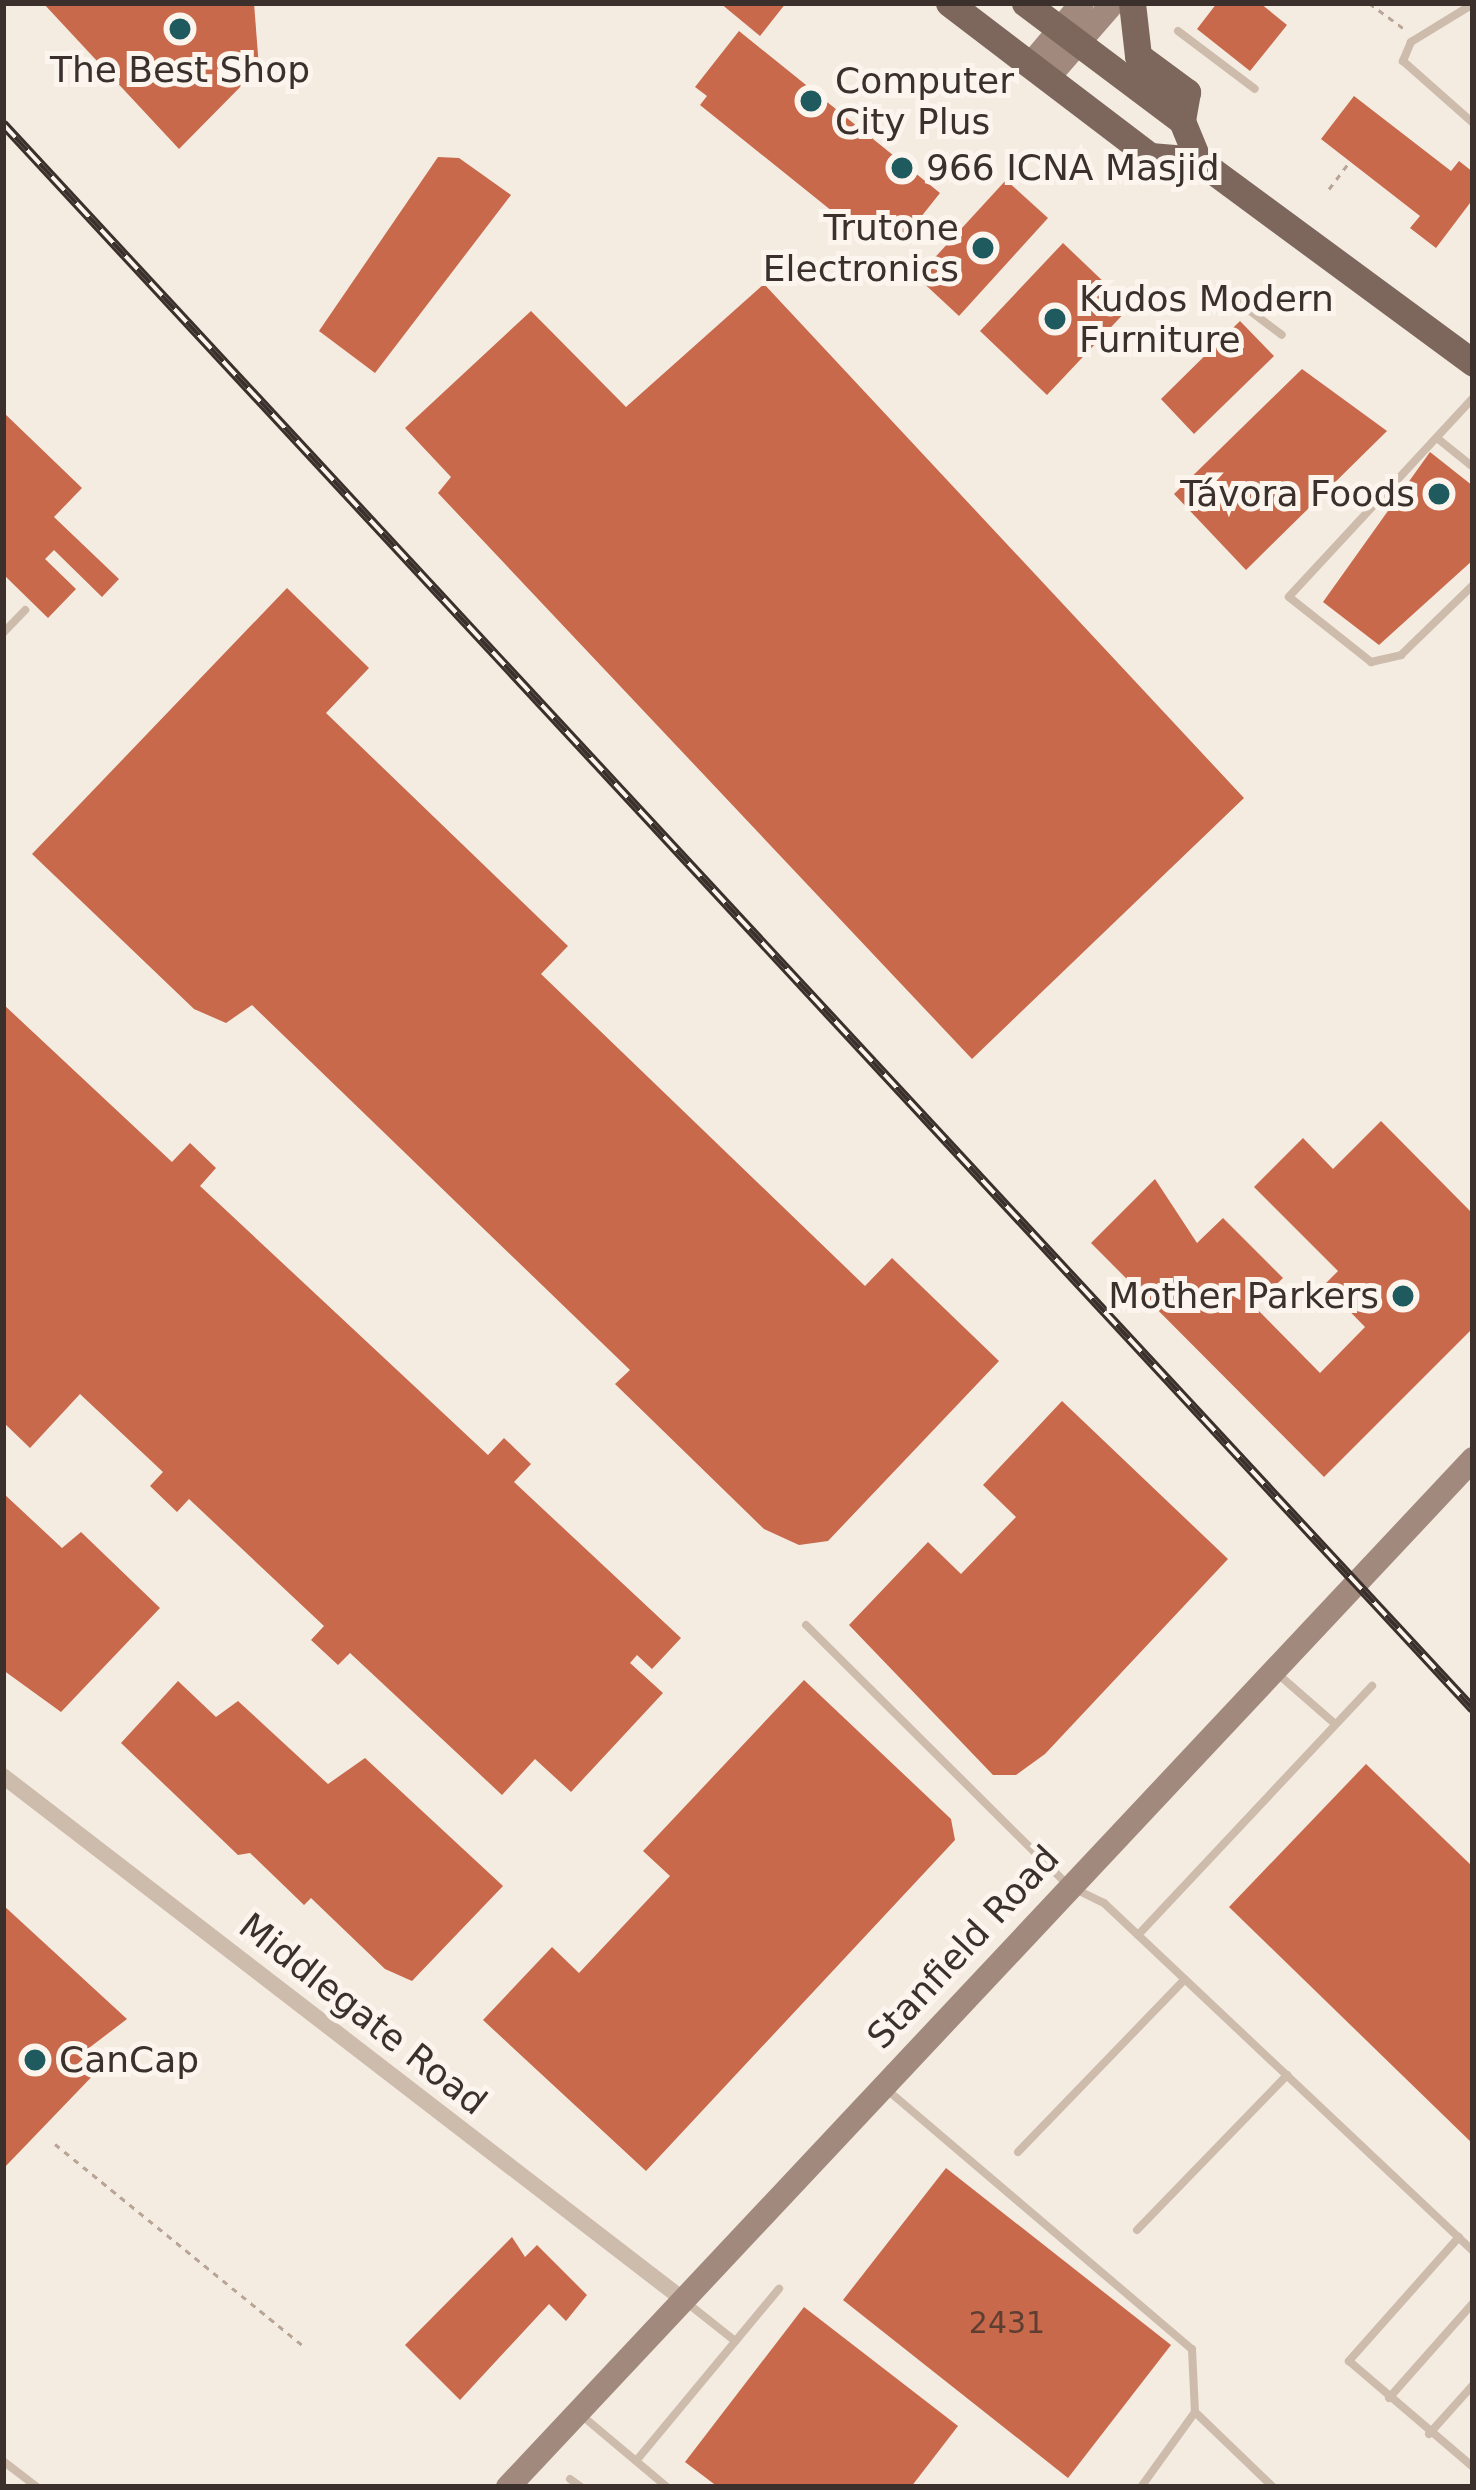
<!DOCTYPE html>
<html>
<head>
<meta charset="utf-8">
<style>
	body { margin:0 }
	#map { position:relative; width:1476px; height:2490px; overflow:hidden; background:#f4ebe1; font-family:"DejaVu Sans",sans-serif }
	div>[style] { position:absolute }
	.building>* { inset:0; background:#c8694b }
	.path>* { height:3px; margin-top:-1.5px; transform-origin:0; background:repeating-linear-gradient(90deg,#b9a596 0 6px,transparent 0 12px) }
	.lane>* { height:8px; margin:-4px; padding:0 4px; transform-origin:4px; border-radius:4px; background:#cdbbac }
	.street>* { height:16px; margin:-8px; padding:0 8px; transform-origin:8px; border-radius:8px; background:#cdbbac }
	.secondary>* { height:24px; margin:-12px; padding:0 12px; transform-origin:12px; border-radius:12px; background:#a18a7d }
	.primary>* { height:27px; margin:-13.5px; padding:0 13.5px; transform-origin:13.5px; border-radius:13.5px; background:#7d675c }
	.rail>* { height:10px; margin-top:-5px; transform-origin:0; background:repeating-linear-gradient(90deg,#fbf5ee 0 18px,#3b302b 0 36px); box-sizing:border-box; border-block:3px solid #3b302b }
	.dots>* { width:33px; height:33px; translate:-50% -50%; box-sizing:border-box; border:6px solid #fbf5ee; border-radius:50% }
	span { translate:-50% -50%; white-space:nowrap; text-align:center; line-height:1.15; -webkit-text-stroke:10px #fbf5ee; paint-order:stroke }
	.number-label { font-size:30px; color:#5e3e33 }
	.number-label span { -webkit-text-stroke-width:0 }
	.poi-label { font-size:36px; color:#3b302b }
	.left { translate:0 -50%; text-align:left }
	.right { translate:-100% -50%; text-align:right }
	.street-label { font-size:36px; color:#3b302b }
	.frame { position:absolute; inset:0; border:6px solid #3b302b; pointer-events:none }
</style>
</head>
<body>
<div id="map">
	<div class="building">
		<div style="clip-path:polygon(43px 3px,254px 3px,259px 68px,179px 149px)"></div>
		<div style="clip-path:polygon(720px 3px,786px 3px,760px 36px)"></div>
		<div style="clip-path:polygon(1217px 3px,1260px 3px,1287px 25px,1250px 71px,1197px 29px)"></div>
		<div style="clip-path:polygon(739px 31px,940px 193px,901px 242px,880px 225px,868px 240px,700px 105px,707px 96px,695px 87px)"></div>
		<div style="clip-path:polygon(1354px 96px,1451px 171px,1459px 161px,1473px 172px,1473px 199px,1436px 248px,1410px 228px,1420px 216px,1321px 139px)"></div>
		<div style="clip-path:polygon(438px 157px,459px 158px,511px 195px,375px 373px,319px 331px)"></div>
		<div style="clip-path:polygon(1006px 180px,1048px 218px,959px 316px,917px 277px)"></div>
		<div style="clip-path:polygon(1063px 243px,1130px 307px,1047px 395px,980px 331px)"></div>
		<div style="clip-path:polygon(764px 284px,1244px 798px,972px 1059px,438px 493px,451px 477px,405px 428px,531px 311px,626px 407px)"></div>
		<div style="clip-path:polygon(1240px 321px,1274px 356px,1194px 434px,1161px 399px)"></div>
		<div style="clip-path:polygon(1302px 369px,1387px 431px,1246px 570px,1174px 494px)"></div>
		<div style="clip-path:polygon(3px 412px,82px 488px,54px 517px,119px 579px,102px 597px,54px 550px,45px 559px,76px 589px,48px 618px,3px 574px)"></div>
		<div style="clip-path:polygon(1430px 452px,1473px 486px,1473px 560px,1379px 645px,1323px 602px)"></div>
		<div style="clip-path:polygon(287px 588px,369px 668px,326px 713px,568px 946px,541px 974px,865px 1286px,892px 1258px,999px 1361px,828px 1541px,799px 1545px,764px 1529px,615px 1384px,630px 1370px,252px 1005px,226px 1023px,194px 1009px,32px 854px)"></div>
		<div style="clip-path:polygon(3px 1004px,172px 1162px,190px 1143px,216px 1168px,200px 1186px,488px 1455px,504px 1438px,531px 1464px,514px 1482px,681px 1638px,652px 1669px,637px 1655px,630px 1663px,663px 1693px,571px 1792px,535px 1759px,502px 1795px,350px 1653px,338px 1665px,311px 1640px,324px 1626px,189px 1499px,177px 1512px,150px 1486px,163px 1472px,80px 1394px,30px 1448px,3px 1422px)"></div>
		<div style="clip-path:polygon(1381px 1121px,1473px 1214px,1473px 1328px,1324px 1477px,1091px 1243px,1155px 1179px,1197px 1243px,1223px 1218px,1283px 1278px,1254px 1306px,1320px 1373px,1365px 1327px,1324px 1285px,1338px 1271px,1254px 1187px,1303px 1138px,1333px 1169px)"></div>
		<div style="clip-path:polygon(1062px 1401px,1228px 1559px,1045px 1754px,1016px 1775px,993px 1775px,849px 1625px,928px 1542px,961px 1574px,1016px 1517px,983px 1485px)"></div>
		<div style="clip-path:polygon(3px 1493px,62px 1548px,81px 1532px,160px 1608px,61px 1712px,3px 1670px)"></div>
		<div style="clip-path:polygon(804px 1680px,951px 1819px,955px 1840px,646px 2171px,483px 2020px,552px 1947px,579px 1973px,670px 1876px,643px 1851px)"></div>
		<div style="clip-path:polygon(178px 1681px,216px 1717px,238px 1701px,328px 1784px,365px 1758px,503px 1886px,412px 1981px,385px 1969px,311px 1898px,304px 1905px,250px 1853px,238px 1855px,121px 1743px)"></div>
		<div style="clip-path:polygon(1366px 1764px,1473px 1867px,1473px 2144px,1229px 1907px)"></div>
		<div style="clip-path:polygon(3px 1905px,127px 2019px,85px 2051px,103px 2065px,3px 2169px)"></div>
		<div style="clip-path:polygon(946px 2168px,1171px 2345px,1068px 2478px,843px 2300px)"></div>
		<div style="clip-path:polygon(512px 2237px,525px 2257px,537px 2245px,587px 2295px,566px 2321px,549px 2304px,460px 2400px,405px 2345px)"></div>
		<div style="clip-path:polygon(804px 2307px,958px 2426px,911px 2487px,718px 2487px,685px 2462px)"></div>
	</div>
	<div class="path">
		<div style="left:1369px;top:3px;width:42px;rotate:36.3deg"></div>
		<div style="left:1329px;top:189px;width:35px;rotate:-53deg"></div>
		<div style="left:55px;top:2144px;width:318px;rotate:39.1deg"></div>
	</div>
	<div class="lane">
		<div style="left:1473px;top:4px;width:73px;rotate:148.5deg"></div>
		<div style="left:1411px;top:42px;width:21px;rotate:113deg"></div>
		<div style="left:1403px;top:61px;width:94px;rotate:41.5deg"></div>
		<div style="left:1178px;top:31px;width:96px;rotate:37deg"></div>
		<div style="left:1225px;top:292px;width:71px;rotate:37deg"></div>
		<div style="left:1473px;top:398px;width:271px;rotate:132.8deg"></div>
		<div style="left:1289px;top:597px;width:105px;rotate:38.4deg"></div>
		<div style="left:1371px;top:662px;width:31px;rotate:-13deg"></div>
		<div style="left:1401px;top:655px;width:100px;rotate:-44.2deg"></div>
		<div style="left:1437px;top:438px;width:46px;rotate:38.9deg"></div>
		<div style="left:3px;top:633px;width:32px;rotate:-46deg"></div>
		<div style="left:806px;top:1625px;width:371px;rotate:44.8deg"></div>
		<div style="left:1069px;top:1886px;width:39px;rotate:26deg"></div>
		<div style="left:1104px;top:1903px;width:507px;rotate:43.32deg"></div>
		<div style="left:1279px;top:1675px;width:73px;rotate:41.1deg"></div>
		<div style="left:1138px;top:1935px;width:342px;rotate:-46.8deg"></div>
		<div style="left:885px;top:2088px;width:403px;rotate:40.4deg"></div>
		<div style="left:1192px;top:2349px;width:63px;rotate:87.3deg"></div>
		<div style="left:1195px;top:2412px;width:108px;rotate:43.9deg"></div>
		<div style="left:1018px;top:2152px;width:240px;rotate:-46deg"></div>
		<div style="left:1137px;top:2230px;width:216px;rotate:-45.9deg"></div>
		<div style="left:1459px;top:2237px;width:166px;rotate:131.6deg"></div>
		<div style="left:1349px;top:2361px;width:163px;rotate:40.5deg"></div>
		<div style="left:686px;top:2302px;width:63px;rotate:38.5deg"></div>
		<div style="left:1389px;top:2398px;width:127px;rotate:-48.5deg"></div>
		<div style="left:580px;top:2414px;width:114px;rotate:40deg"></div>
		<div style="left:1429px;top:2434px;width:66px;rotate:-48.1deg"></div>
		<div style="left:3px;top:2461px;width:43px;rotate:37.4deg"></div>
		<div style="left:636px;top:2461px;width:224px;rotate:-50.3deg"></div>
		<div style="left:570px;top:2479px;width:14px;rotate:36deg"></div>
		<div style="left:1141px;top:2487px;width:92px;rotate:-54.2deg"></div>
	</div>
	<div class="street">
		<div style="left:3px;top:1776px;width:861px;rotate:37.59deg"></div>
	</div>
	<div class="secondary">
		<div style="left:1030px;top:65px;width:81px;rotate:-50deg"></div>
		<div style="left:1047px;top:79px;width:101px;rotate:-49deg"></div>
		<div style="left:508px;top:2487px;width:1410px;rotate:-46.81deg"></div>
	</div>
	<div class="primary">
		<div style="left:949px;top:3px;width:253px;rotate:37.3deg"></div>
		<div style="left:1150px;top:156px;width:48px;rotate:4.8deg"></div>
		<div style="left:1198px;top:160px;width:342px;rotate:36.4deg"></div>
		<div style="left:1025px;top:3px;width:196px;rotate:36.9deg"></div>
		<div style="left:1182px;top:121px;width:42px;rotate:67.7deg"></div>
		<div style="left:1132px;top:3px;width:53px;rotate:83.5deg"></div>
		<div style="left:1138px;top:56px;width:61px;rotate:36.3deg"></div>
		<div style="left:1187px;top:92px;width:29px;rotate:100deg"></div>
	</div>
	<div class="rail">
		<div style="left:3px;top:124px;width:2162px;rotate:47.16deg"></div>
	</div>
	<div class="dots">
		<div style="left:180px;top:29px;background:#1f5a5e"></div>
		<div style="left:811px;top:101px;background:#1f5a5e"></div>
		<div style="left:902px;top:168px;background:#1f5a5e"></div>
		<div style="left:983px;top:248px;background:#1f5a5e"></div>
		<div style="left:1055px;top:319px;background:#1f5a5e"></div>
		<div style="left:1439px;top:494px;background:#1f5a5e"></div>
		<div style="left:1403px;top:1296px;background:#1f5a5e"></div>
		<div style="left:35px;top:2060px;background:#1f5a5e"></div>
	</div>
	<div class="number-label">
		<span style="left:1007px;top:2323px">2431</span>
	</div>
	<div class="poi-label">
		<span style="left:180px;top:70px">The Best Shop</span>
		<span class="left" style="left:835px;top:101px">Computer<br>City Plus</span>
		<span class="left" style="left:926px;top:168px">966 ICNA Masjid</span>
		<span class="right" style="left:959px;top:248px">Trutone<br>Electronics</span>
		<span class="left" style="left:1079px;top:319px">Kudos Modern<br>Furniture</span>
		<span class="right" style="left:1415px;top:494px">Távora Foods</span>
		<span class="right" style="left:1379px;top:1296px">Mother Parkers</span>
		<span class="left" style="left:59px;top:2060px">CanCap</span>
	</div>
	<div class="street-label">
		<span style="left:963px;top:1947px;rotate:-47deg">Stanfield Road</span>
		<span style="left:363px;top:2014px;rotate:38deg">Middlegate Road</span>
	</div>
	<div class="frame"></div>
</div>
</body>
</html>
